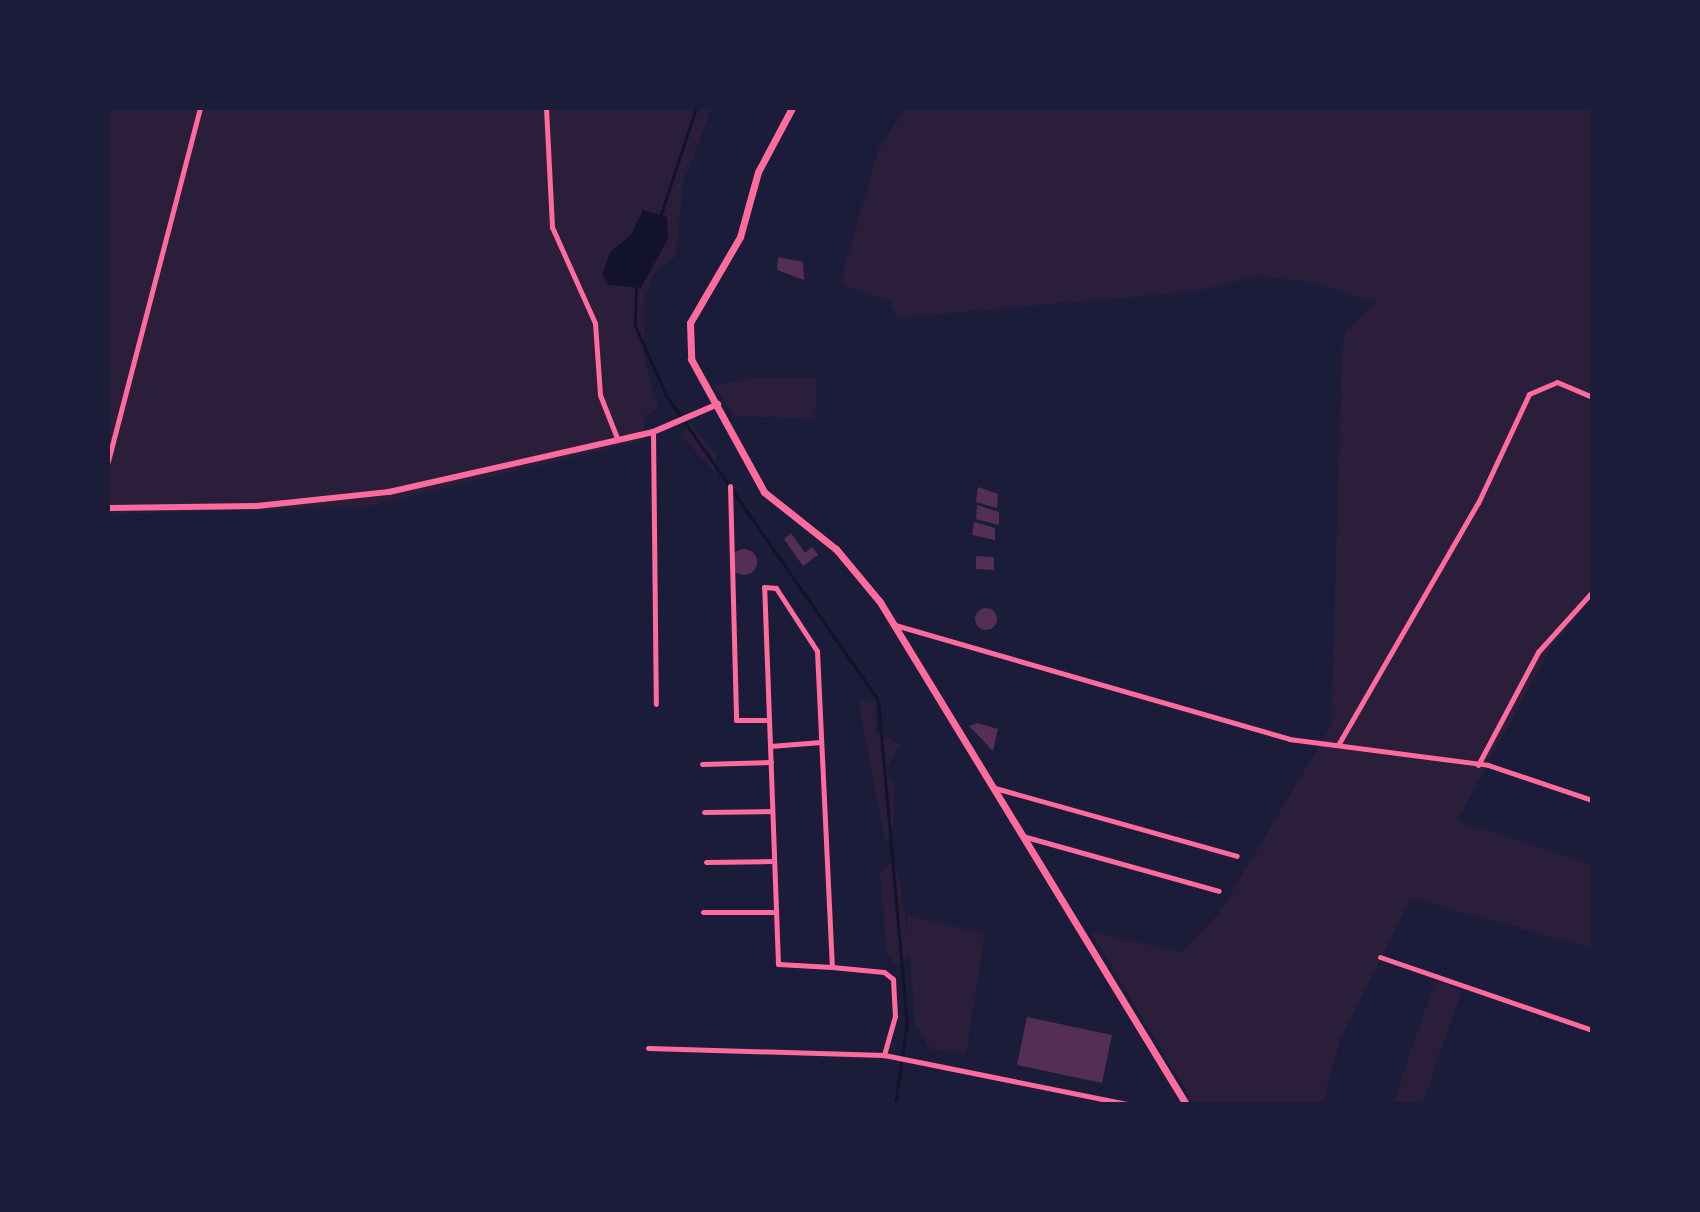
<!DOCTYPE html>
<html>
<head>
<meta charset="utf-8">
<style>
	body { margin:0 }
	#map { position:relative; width:1700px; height:1212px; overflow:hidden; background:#1b1b3a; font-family:"Varela Round",sans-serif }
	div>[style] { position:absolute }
	.green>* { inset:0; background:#2a1e3b }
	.water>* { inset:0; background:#12122b }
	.stream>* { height:3px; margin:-1.5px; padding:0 1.5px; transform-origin:1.5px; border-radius:1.5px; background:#12122b }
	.building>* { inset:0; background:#542f53 }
	.round { border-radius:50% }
	.minor>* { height:5px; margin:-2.5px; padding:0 2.5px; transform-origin:2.5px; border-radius:2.5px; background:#ff6b9d }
	.tertiary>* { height:6px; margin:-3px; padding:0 3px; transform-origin:3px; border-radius:3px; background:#ff6b9d }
	.secondary>* { height:7px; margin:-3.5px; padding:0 3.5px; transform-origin:3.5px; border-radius:3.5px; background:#ff6b9d }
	span { translate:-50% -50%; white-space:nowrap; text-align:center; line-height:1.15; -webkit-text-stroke:6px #1b1b3a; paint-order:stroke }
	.frame { position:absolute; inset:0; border:110px solid #1b1b3a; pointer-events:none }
</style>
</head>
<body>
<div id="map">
	<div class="green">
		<div style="clip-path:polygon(108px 108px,712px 108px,683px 182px,676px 256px,655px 273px,645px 297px,644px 359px,659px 409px,644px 416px,644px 440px,366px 507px,108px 514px)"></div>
		<div style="clip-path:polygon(906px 108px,1592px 108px,1592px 596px,1550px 649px,1457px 821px,1592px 865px,1592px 948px,1411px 898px,1340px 1040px,1323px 1104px,1194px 1104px,1091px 932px,1182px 952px,1220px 912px,1331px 726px,1342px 354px,1346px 331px,1377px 302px,1306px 281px,1257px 276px,1198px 291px,897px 318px,889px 300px,844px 286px,844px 268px,879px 148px)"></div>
		<div style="clip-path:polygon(752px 378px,817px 378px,815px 419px,734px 416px,714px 385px)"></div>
		<div style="clip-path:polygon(690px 423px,716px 455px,715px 472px,681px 436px)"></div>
		<div style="clip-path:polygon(858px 701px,875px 701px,876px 733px,900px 744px,885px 771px,894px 784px,894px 821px,886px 846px)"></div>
		<div style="clip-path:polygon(889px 863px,898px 872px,908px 934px,907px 915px,985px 934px,966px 1054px,930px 1049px,915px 1022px,910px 955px,895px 964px,887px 955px,880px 874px)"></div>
		<div style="clip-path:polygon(1435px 981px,1462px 991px,1422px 1104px,1393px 1104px)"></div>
	</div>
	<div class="water">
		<div style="clip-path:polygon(643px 210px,667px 217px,668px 239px,641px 288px,609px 285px,602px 274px,611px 251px,631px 235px)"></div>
	</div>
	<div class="stream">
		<div style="left:660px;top:217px;width:115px;rotate:-71.7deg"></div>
		<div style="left:636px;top:289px;width:37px;rotate:92deg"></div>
		<div style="left:635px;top:326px;width:76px;rotate:65.8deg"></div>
		<div style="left:666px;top:395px;width:371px;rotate:55.2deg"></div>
		<div style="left:878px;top:700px;width:323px;rotate:84.9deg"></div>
		<div style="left:907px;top:1022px;width:83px;rotate:98.3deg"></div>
	</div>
	<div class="building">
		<div style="clip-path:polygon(778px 257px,803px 262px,804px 280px,777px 270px)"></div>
		<div style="clip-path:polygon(978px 487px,998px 494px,997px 508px,976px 502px)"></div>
		<div style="clip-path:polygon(977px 505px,999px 512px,999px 525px,976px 519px)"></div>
		<div style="clip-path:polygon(974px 522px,995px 528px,995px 540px,972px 535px)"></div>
		<div style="clip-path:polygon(791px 533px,805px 553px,812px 547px,818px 555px,803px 566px,784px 539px)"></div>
		<div class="round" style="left:731px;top:549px;width:26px;height:26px"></div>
		<div style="clip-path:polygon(976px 556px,994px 557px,994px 570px,976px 569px)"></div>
		<div class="round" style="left:975px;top:608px;width:22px;height:22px"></div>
		<div style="clip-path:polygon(977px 723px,998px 729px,993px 751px,969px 726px)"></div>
		<div style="clip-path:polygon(1027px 1017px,1112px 1035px,1102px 1083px,1017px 1065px)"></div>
	</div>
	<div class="minor">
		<div style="left:546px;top:108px;width:119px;rotate:87.1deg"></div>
		<div style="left:552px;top:227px;width:105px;rotate:65.9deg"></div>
		<div style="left:595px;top:323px;width:72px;rotate:86deg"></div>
		<div style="left:600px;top:395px;width:46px;rotate:68.4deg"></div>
		<div style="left:653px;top:432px;width:272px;rotate:89.4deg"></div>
		<div style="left:108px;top:461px;width:365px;rotate:-75.4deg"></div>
		<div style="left:730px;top:486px;width:234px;rotate:88.5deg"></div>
		<div style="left:736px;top:720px;width:33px"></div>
		<div style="left:895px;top:625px;width:410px;rotate:16.1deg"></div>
		<div style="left:1289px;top:739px;width:201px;rotate:7.4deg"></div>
		<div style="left:1488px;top:765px;width:110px;rotate:18.6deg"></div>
		<div style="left:1338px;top:745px;width:280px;rotate:-60deg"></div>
		<div style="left:1478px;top:503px;width:120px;rotate:-64.9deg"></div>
		<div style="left:1529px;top:394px;width:30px;rotate:-23deg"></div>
		<div style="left:1557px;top:382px;width:38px;rotate:23deg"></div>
		<div style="left:770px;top:746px;width:51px;rotate:-4.5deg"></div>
		<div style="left:702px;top:764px;width:69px;rotate:-1.7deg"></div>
		<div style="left:1478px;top:765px;width:128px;rotate:-62deg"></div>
		<div style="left:1538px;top:652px;width:81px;rotate:-48deg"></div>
		<div style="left:995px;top:788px;width:251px;rotate:15.7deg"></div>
		<div style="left:704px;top:812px;width:68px;rotate:-0.8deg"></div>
		<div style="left:1026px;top:837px;width:200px;rotate:15.6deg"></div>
		<div style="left:706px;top:862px;width:68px;rotate:-0.8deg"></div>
		<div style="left:703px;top:912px;width:73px"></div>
		<div style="left:1380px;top:957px;width:224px;rotate:19deg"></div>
		<div style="left:832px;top:967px;width:54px;rotate:-176.8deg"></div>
		<div style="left:778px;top:964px;width:377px;rotate:-92.1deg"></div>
		<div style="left:764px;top:587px;width:12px;rotate:5deg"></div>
		<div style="left:776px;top:588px;width:75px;rotate:56.9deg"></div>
		<div style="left:817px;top:651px;width:316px;rotate:87.3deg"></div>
		<div style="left:832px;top:967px;width:52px;rotate:5.5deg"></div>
		<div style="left:884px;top:972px;width:11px;rotate:38deg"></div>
		<div style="left:893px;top:979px;width:37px;rotate:87deg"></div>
		<div style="left:895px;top:1016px;width:41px;rotate:105.8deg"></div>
		<div style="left:648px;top:1048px;width:236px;rotate:1.7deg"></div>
		<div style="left:884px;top:1055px;width:249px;rotate:11.4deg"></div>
	</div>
	<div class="tertiary">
		<div style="left:108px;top:508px;width:149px;rotate:-0.8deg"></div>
		<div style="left:257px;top:506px;width:133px;rotate:-6.1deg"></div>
		<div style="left:389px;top:492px;width:271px;rotate:-12.8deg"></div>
		<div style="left:653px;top:432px;width:71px;rotate:-23.3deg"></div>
	</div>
	<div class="secondary">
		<div style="left:792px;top:108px;width:72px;rotate:118deg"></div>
		<div style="left:758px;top:172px;width:67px;rotate:105.5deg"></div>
		<div style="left:740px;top:237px;width:99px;rotate:120.2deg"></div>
		<div style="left:690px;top:323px;width:36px;rotate:88deg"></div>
		<div style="left:691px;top:359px;width:152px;rotate:61.2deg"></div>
		<div style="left:764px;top:492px;width:92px;rotate:38.4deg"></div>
		<div style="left:836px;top:549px;width:69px;rotate:50.3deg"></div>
		<div style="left:880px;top:602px;width:588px;rotate:58.64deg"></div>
	</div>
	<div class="frame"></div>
</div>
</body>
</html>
